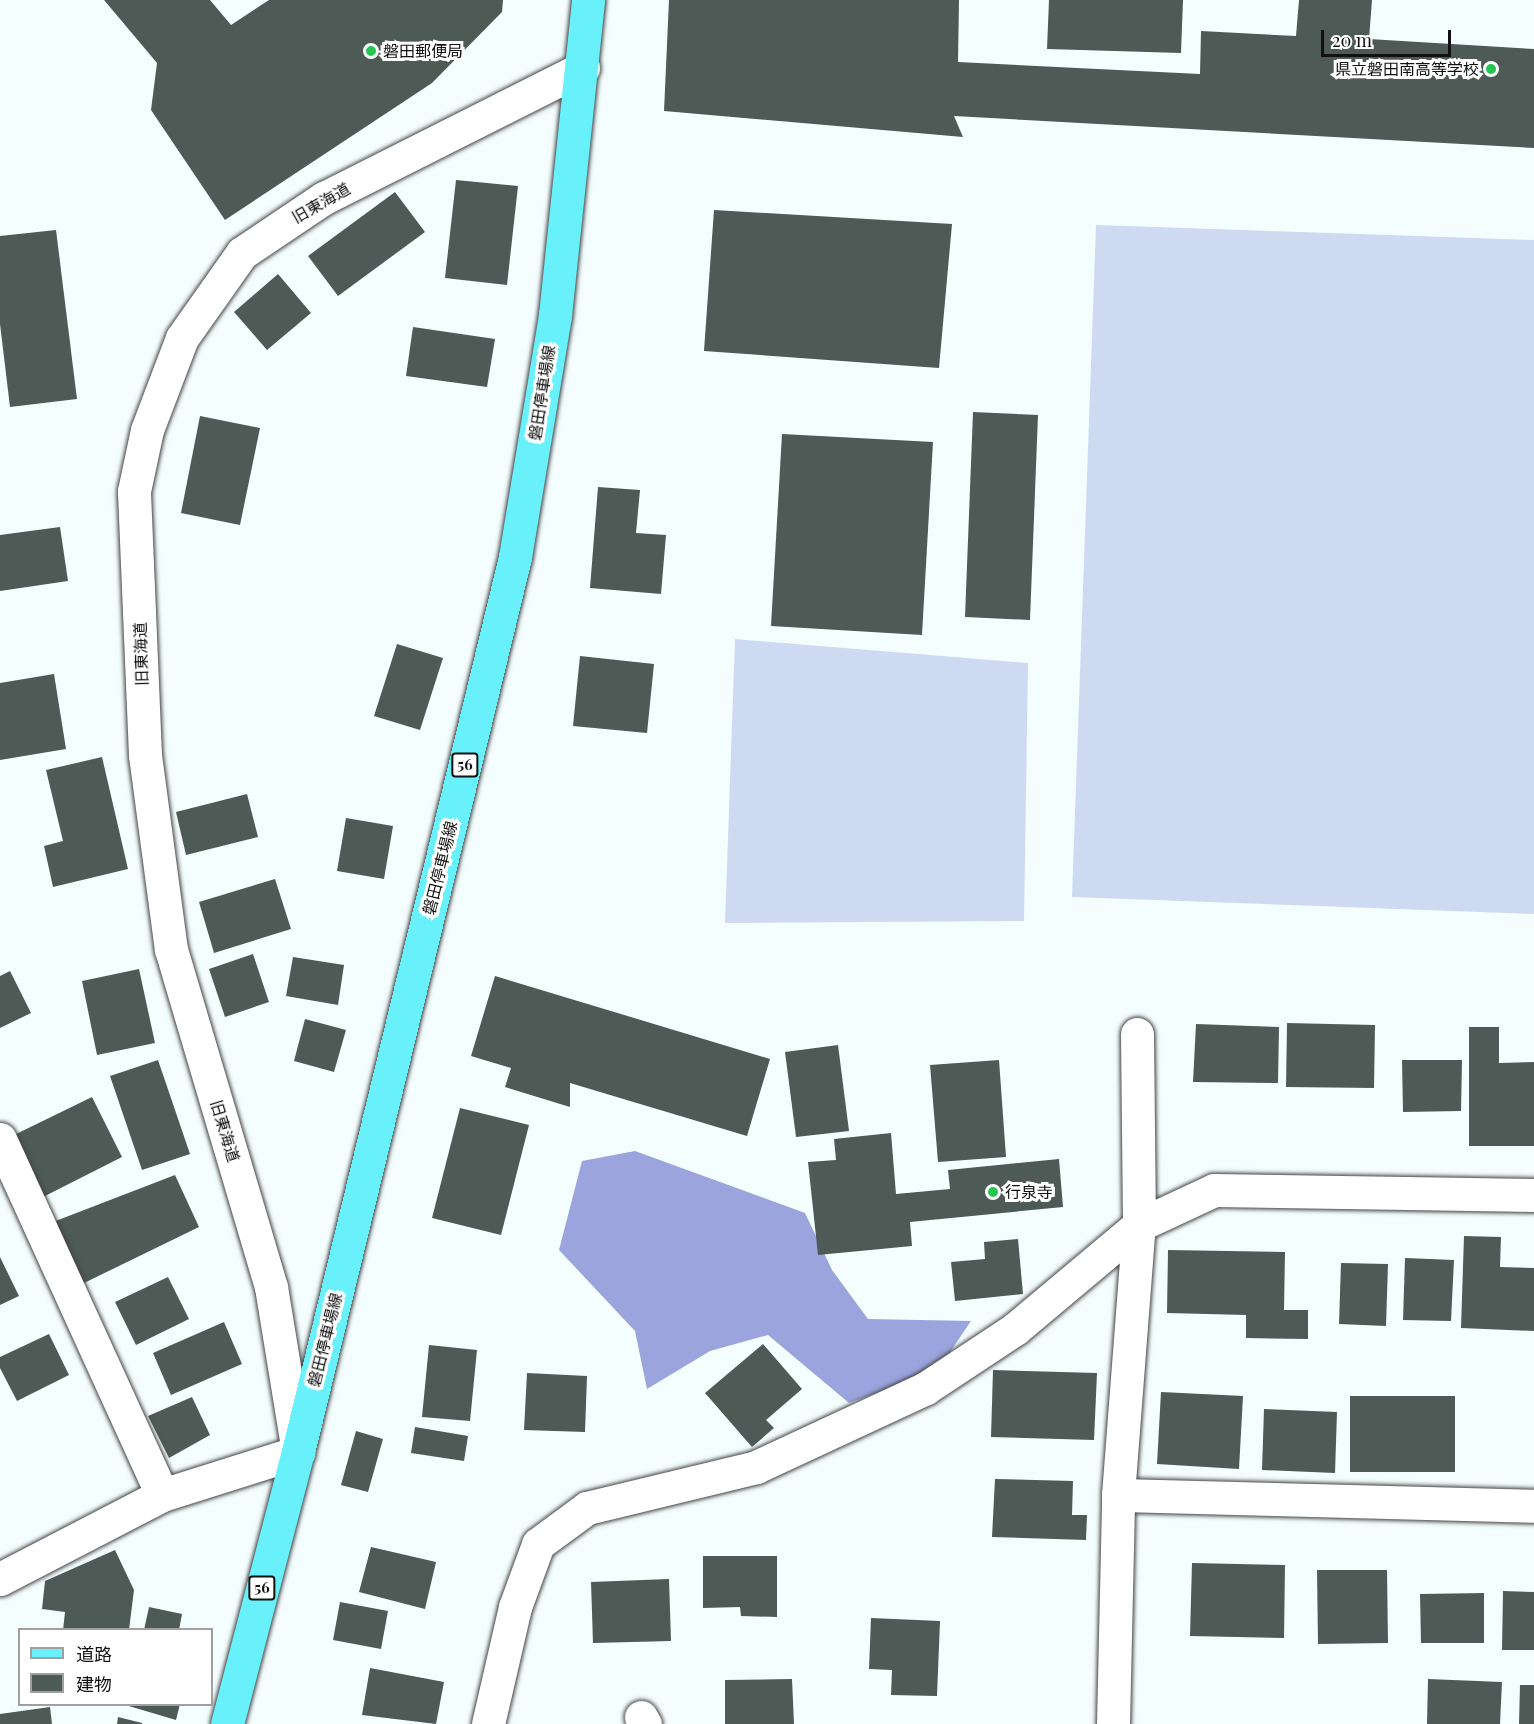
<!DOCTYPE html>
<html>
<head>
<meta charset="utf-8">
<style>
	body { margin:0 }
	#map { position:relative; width:1534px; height:1724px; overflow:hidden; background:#f4feff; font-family:"Playfair Display","Noto Sans JP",serif }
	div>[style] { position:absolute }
	.forest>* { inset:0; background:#9ba4dd }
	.pitch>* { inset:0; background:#cedaf2 }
	.building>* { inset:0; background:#4d5a56 }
	.roads { filter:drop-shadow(0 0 2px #444) drop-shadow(0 0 2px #444) }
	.street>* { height:33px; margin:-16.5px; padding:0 16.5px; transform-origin:16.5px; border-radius:16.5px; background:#fff }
	.primary>* { height:33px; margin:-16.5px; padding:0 16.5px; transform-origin:16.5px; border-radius:16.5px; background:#68f1fb }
	.dots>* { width:16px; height:16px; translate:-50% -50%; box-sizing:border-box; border:3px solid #fff; border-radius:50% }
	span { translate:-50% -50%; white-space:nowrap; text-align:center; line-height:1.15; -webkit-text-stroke:6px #fff; paint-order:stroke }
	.shield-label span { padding:2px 4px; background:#fff; border:2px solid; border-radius:4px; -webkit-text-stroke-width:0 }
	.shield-label { font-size:15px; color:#111; font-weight:700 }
	.poi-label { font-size:16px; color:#111 }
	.left { translate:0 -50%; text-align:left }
	.right { translate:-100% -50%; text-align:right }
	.street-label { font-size:16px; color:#111 }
	.legend { position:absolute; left:18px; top:1628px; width:195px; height:78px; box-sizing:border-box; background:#fff; border:2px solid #a0a0a0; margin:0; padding:8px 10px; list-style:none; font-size:18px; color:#111 }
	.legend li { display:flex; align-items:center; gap:12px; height:30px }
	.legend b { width:30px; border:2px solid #a0a0a0 }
	.scale { position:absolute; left:1321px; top:30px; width:130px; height:27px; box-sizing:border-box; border:3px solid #111; border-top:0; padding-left:8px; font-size:18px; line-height:21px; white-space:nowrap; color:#111; -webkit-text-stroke:4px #fff; paint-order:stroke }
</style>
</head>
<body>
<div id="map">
	<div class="forest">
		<div style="clip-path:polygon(635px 1151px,805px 1213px,832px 1270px,868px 1319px,971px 1321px,938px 1370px,849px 1403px,768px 1335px,710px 1351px,647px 1389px,635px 1331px,559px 1250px,582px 1161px)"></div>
	</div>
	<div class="pitch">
		<div style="clip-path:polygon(1096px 225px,1534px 240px,1534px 914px,1072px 897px)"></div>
		<div style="clip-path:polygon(735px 639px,1028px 663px,1024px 921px,725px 923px)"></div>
	</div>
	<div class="building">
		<div style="clip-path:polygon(104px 0,210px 0,231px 25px,269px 0,503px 0,502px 12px,432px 83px,225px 220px,151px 110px,157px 63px)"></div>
		<div style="clip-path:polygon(669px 0,959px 0,958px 62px,1200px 74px,1201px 31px,1296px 36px,1299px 0,1372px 0,1369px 39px,1534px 49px,1534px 148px,954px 116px,963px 137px,664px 111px)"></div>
		<div style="clip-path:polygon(1049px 0,1183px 0,1181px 53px,1047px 49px)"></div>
		<div style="clip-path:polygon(456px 180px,518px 186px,507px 285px,445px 278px)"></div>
		<div style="clip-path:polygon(395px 192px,425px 232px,338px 296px,308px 256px)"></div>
		<div style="clip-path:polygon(714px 210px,952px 224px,939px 368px,704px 351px)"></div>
		<div style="clip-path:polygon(56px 230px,77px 399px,10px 407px,0 324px,0 236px)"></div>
		<div style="clip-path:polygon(278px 274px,311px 313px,267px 350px,234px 312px)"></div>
		<div style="clip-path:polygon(413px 327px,495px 339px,487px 387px,406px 376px)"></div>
		<div style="clip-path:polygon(973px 412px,1038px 415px,1030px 620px,965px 617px)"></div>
		<div style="clip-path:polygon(200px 416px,260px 428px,240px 525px,181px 513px)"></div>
		<div style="clip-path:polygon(782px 434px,933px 442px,922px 635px,771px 626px)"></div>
		<div style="clip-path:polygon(598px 487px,640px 490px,636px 533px,666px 535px,661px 594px,590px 588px)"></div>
		<div style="clip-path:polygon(60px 527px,68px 581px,0 591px,0 535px)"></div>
		<div style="clip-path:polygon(397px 644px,443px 658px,420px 730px,374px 716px)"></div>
		<div style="clip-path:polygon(580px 656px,654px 664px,647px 733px,573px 726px)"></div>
		<div style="clip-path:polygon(54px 674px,66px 749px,0 760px,0 683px)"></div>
		<div style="clip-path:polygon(102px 757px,128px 869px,53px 887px,44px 846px,63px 841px,46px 770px)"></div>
		<div style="clip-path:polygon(247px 794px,258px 837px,186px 855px,176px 812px)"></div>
		<div style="clip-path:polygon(346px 818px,393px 826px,384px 879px,337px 871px)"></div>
		<div style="clip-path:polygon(275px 879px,291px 929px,214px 953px,199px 902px)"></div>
		<div style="clip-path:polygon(253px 954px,269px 1002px,225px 1017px,209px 969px)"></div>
		<div style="clip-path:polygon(293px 957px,344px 965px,338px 1005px,286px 996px)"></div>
		<div style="clip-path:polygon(139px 969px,155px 1043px,97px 1055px,82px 981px)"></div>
		<div style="clip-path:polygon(10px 971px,31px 1013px,0 1028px,0 976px)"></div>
		<div style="clip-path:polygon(495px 976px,770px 1059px,747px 1136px,570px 1083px,570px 1107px,505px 1087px,511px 1068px,471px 1056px)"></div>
		<div style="clip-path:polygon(305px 1019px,346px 1030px,334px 1072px,294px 1061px)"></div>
		<div style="clip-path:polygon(1287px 1023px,1375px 1025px,1374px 1088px,1286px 1087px)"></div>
		<div style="clip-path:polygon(1196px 1024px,1279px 1027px,1278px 1083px,1193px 1082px)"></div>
		<div style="clip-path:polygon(1469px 1027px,1499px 1027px,1499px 1063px,1534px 1062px,1534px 1146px,1469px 1146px)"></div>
		<div style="clip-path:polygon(838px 1045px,849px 1131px,796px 1137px,785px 1052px)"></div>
		<div style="clip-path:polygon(158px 1060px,190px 1154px,142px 1170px,110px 1076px)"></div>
		<div style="clip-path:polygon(999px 1060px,1006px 1157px,938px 1162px,930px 1065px)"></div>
		<div style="clip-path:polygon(1402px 1060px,1462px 1060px,1461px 1111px,1403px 1112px)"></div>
		<div style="clip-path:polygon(92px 1097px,122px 1157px,43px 1197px,12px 1136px)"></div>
		<div style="clip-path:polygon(460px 1108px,529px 1125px,501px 1235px,432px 1218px)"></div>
		<div style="clip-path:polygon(891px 1133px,896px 1194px,950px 1189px,948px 1170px,1059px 1159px,1063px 1207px,910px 1222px,912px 1246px,818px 1255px,808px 1162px,836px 1160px,834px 1139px)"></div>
		<div style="clip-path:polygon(175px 1175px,199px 1227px,84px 1283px,53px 1222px)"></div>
		<div style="clip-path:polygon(1464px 1236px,1501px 1237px,1500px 1267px,1534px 1268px,1534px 1331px,1461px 1328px)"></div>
		<div style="clip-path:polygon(1018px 1239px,1023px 1294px,955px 1301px,951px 1262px,985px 1259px,984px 1242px)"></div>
		<div style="clip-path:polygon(1168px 1250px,1285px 1252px,1284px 1310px,1308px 1310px,1308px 1339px,1246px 1338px,1246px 1315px,1167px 1313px)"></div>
		<div style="clip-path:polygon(0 1257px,19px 1296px,0 1305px)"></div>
		<div style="clip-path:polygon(1405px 1258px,1454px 1260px,1451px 1321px,1403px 1320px)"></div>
		<div style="clip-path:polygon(1341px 1263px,1388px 1264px,1386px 1326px,1339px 1324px)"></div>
		<div style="clip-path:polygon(168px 1277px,189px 1319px,136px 1345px,115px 1302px)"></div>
		<div style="clip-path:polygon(224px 1322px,242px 1364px,171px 1395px,153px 1353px)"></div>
		<div style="clip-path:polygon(49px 1334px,69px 1375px,17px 1401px,0 1368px,0 1357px)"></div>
		<div style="clip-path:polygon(763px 1344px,802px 1389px,766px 1420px,774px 1428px,752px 1447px,705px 1393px)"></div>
		<div style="clip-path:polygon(429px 1345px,477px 1350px,470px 1421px,422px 1417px)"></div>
		<div style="clip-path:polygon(993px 1370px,1097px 1373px,1094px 1440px,991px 1437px)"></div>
		<div style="clip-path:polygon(527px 1373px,587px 1376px,585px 1432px,524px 1430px)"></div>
		<div style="clip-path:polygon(1161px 1392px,1243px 1396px,1239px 1469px,1157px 1464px)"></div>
		<div style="clip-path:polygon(1350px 1396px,1455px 1396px,1455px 1472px,1350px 1472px)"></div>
		<div style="clip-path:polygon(192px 1397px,210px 1435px,169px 1458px,148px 1416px)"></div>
		<div style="clip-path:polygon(1264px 1409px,1337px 1412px,1335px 1473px,1262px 1470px)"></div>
		<div style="clip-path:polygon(415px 1427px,468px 1436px,464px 1461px,411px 1453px)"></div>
		<div style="clip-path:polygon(356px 1431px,383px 1439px,368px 1492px,341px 1485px)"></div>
		<div style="clip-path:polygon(995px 1479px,1073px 1481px,1072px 1515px,1087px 1515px,1086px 1540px,992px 1537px)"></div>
		<div style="clip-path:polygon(371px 1547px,436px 1562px,425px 1609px,359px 1592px)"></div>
		<div style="clip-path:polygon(115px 1550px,134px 1590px,129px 1630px,63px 1630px,65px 1612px,42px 1609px,45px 1581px)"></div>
		<div style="clip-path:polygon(703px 1556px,777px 1556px,777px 1617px,741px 1616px,740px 1607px,703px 1608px)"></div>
		<div style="clip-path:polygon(1192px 1563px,1285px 1565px,1284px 1638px,1190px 1636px)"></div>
		<div style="clip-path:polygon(1317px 1570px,1387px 1570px,1388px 1643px,1318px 1644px)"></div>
		<div style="clip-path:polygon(669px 1579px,671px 1641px,593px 1643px,591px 1582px)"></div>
		<div style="clip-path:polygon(1503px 1591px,1534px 1592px,1534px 1650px,1502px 1650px)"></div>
		<div style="clip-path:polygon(1484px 1593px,1484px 1643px,1421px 1643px,1420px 1594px)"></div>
		<div style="clip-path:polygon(340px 1602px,388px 1611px,381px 1649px,333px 1640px)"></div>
		<div style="clip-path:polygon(149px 1607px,182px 1614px,179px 1630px,144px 1630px)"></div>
		<div style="clip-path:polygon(871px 1618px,940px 1621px,937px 1696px,891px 1695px,892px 1670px,869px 1669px)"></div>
		<div style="clip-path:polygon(370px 1668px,444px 1682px,436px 1724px,362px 1715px)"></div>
		<div style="clip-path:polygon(792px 1679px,794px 1724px,725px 1724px,725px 1680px)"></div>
		<div style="clip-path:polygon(1428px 1679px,1502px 1682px,1500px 1724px,1427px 1724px)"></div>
		<div style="clip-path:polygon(1520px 1685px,1534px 1685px,1534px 1724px,1519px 1724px)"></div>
		<div style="clip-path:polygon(122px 1704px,180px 1704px,176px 1720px)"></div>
		<div style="clip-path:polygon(50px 1707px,52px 1724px,0 1724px,0 1714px)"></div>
		<div style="clip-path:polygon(118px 1717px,142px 1723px,142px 1724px,117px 1724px)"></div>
	</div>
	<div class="roads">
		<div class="street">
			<div style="left:0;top:1139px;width:391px;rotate:65.5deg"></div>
			<div style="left:1118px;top:1495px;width:416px;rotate:1.5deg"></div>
			<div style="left:0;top:1579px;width:182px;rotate:-27.4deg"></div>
			<div style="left:162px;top:1495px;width:143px;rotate:-17.5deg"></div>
			<div style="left:298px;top:1452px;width:167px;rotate:-99.3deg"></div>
			<div style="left:271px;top:1287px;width:352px;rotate:-106.5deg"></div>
			<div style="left:171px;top:950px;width:197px;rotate:-97.6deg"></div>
			<div style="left:145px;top:755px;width:264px;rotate:-92.4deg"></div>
			<div style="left:134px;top:491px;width:62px;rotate:-78deg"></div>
			<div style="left:147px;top:430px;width:98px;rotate:-69.2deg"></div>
			<div style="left:182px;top:338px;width:104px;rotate:-54.8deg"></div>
			<div style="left:242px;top:253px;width:99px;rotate:-33.9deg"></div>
			<div style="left:324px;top:198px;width:290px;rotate:-26.7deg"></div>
			<div style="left:641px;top:1717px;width:8px;rotate:60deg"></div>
			<div style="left:488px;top:1724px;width:120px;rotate:-77deg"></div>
			<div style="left:515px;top:1607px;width:67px;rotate:-69.9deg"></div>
			<div style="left:538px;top:1544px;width:61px;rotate:-36.3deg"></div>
			<div style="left:587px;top:1508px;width:174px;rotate:-13.6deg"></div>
			<div style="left:756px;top:1467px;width:187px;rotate:-24.9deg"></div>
			<div style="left:926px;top:1388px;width:107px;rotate:-33.5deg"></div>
			<div style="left:1015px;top:1329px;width:162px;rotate:-40deg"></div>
			<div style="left:1139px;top:1225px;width:83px;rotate:-25deg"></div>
			<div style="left:1214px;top:1190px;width:320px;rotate:0.9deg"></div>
			<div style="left:1113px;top:1724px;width:229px;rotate:-88.7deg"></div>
			<div style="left:1118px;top:1495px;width:271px;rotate:-85.6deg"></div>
			<div style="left:1139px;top:1225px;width:191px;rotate:-90.6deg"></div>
		</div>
		<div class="primary">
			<div style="left:227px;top:1724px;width:281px;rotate:-75.4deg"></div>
			<div style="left:298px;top:1452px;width:921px;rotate:-76.37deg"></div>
			<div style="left:515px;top:557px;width:245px;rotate:-80.6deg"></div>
			<div style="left:555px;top:315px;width:317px;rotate:-84deg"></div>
		</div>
	</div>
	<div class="dots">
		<div style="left:371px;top:51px;background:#23c64f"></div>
		<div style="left:1491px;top:69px;background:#23c64f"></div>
		<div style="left:993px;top:1192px;background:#23c64f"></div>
	</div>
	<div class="shield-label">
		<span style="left:465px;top:765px">56</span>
		<span style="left:262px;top:1588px">56</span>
	</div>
	<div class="poi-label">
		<span class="left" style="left:383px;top:51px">磐田郵便局</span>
		<span class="right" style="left:1479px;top:69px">県立磐田南高等学校</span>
		<span class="left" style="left:1005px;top:1192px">行泉寺</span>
	</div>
	<div class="street-label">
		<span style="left:321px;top:203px;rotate:-30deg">旧東海道</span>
		<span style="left:542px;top:393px;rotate:-81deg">磐田停車場線</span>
		<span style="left:141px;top:654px;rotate:-92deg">旧東海道</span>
		<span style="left:440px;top:868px;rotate:-76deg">磐田停車場線</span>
		<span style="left:225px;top:1131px;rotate:73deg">旧東海道</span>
		<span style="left:325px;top:1340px;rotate:-76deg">磐田停車場線</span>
	</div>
	<ul class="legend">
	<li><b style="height:8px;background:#68f1fb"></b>道路</li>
	<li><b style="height:16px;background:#4d5a56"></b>建物</li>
	</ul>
	<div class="scale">20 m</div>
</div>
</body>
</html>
